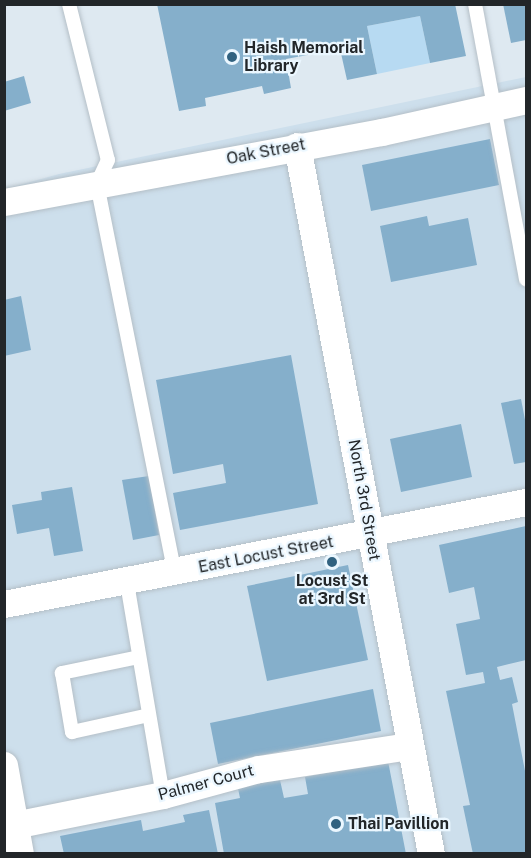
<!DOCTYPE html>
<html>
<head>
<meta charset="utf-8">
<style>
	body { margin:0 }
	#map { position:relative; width:531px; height:858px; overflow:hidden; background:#dee9f1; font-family:"Public Sans",sans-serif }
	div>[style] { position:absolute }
	.built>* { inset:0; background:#cddfec }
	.green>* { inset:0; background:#b7daf2 }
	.building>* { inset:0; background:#85afcb }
	.roads { filter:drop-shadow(0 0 2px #b4bfc7) drop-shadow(0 0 2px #b4bfc7) }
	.service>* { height:14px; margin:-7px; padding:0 7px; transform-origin:7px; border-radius:7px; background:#fff }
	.minor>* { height:27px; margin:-13.5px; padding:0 13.5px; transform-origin:13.5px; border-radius:13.5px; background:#fff }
	.dots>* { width:16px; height:16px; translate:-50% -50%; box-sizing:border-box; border:3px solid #ebf7ff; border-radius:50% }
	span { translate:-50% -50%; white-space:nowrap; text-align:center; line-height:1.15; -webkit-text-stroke:4.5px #ebf7ff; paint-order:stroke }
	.poi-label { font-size:16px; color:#222629; font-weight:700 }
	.left { translate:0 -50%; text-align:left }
	.street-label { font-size:16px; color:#222629 }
	.frame { position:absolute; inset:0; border:6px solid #222629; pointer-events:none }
</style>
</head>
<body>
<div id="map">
	<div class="built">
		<div style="clip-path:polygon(526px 77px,526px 853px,5px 854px,5px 189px,59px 174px)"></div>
	</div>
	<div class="green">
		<div style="clip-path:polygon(420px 16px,430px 63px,377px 74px,367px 26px)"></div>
	</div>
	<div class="building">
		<div style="clip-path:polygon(157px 4px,455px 4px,466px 56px,430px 63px,420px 16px,367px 26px,377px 74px,347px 80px,340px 49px,286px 59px,291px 88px,264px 94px,262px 86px,205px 98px,206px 106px,179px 111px)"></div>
		<div style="clip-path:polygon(503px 4px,526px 4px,526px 40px,511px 43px)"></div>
		<div style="clip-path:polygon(24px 76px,31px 103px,4px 111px,4px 82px)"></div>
		<div style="clip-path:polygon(490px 139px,499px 185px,371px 211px,362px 165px)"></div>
		<div style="clip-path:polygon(427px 216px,429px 226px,468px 218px,477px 265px,391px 282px,380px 226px)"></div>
		<div style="clip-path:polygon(21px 296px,31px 350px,4px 356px,4px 300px)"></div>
		<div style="clip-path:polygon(291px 355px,318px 504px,180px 530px,173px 493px,226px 483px,223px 464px,173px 474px,156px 380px)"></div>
		<div style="clip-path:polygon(521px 399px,526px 425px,526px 462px,514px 464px,501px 403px)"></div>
		<div style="clip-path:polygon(461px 424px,472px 477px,401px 492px,390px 439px)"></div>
		<div style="clip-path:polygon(149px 476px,159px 535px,133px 540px,122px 480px)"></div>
		<div style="clip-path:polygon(72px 487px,83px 551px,54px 556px,49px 528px,17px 534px,12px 505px,42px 500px,41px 492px)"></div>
		<div style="clip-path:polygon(526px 526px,526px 660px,497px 667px,500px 680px,512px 677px,518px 702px,512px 704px,526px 776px,526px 854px,473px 854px,463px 806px,470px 805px,446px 691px,485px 683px,483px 672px,466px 675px,456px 624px,480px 619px,474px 587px,449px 593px,439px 545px)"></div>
		<div style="clip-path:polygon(348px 565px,368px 660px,267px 681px,247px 586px)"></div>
		<div style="clip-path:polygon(373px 689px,381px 731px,218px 764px,210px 723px)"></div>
		<div style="clip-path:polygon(388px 761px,406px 854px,224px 854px,215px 803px,240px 798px,236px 779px,278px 771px,284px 798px,308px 794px,305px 777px)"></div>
		<div style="clip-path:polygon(209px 810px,218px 854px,64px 854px,60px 836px,141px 820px,143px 831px,185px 822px,183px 815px)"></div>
	</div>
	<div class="roads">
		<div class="service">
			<div style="left:69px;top:4px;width:161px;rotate:76deg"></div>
			<div style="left:108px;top:160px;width:26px;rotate:115deg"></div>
			<div style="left:97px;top:184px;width:397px;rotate:78.7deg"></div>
			<div style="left:475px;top:4px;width:280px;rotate:79.5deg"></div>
			<div style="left:127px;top:583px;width:215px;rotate:80.4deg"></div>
			<div style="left:139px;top:657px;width:79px;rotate:168.3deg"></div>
			<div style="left:62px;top:673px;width:60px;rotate:80.4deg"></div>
			<div style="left:72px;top:732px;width:79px;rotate:-12.4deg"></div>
		</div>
		<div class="minor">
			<div style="left:297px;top:146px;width:721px;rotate:79.28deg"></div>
			<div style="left:4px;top:202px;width:384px;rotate:-10.5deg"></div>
			<div style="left:382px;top:132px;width:148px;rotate:-12.5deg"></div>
			<div style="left:4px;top:604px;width:532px;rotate:-11.06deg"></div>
			<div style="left:4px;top:765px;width:90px;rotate:79.8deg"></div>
			<div style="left:4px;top:827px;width:162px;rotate:-11.4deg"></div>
			<div style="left:163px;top:795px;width:99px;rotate:-15.2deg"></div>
			<div style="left:259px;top:769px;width:152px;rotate:-8.7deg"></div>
		</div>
	</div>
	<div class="dots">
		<div style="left:232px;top:57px;background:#316280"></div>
		<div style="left:332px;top:562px;background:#316280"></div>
		<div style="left:336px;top:824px;background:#316280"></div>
	</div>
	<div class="poi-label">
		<span class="left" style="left:244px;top:57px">Haish Memorial<br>Library</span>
		<span style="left:332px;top:590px">Locust St<br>at 3rd St</span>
		<span class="left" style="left:348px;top:824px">Thai Pavillion</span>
	</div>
	<div class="street-label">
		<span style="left:266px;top:152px;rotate:-11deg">Oak Street</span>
		<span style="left:364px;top:500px;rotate:80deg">North 3rd Street</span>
		<span style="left:266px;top:555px;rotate:-11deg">East Locust Street</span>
		<span style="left:206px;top:783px;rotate:-15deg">Palmer Court</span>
	</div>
	<div class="frame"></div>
</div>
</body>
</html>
